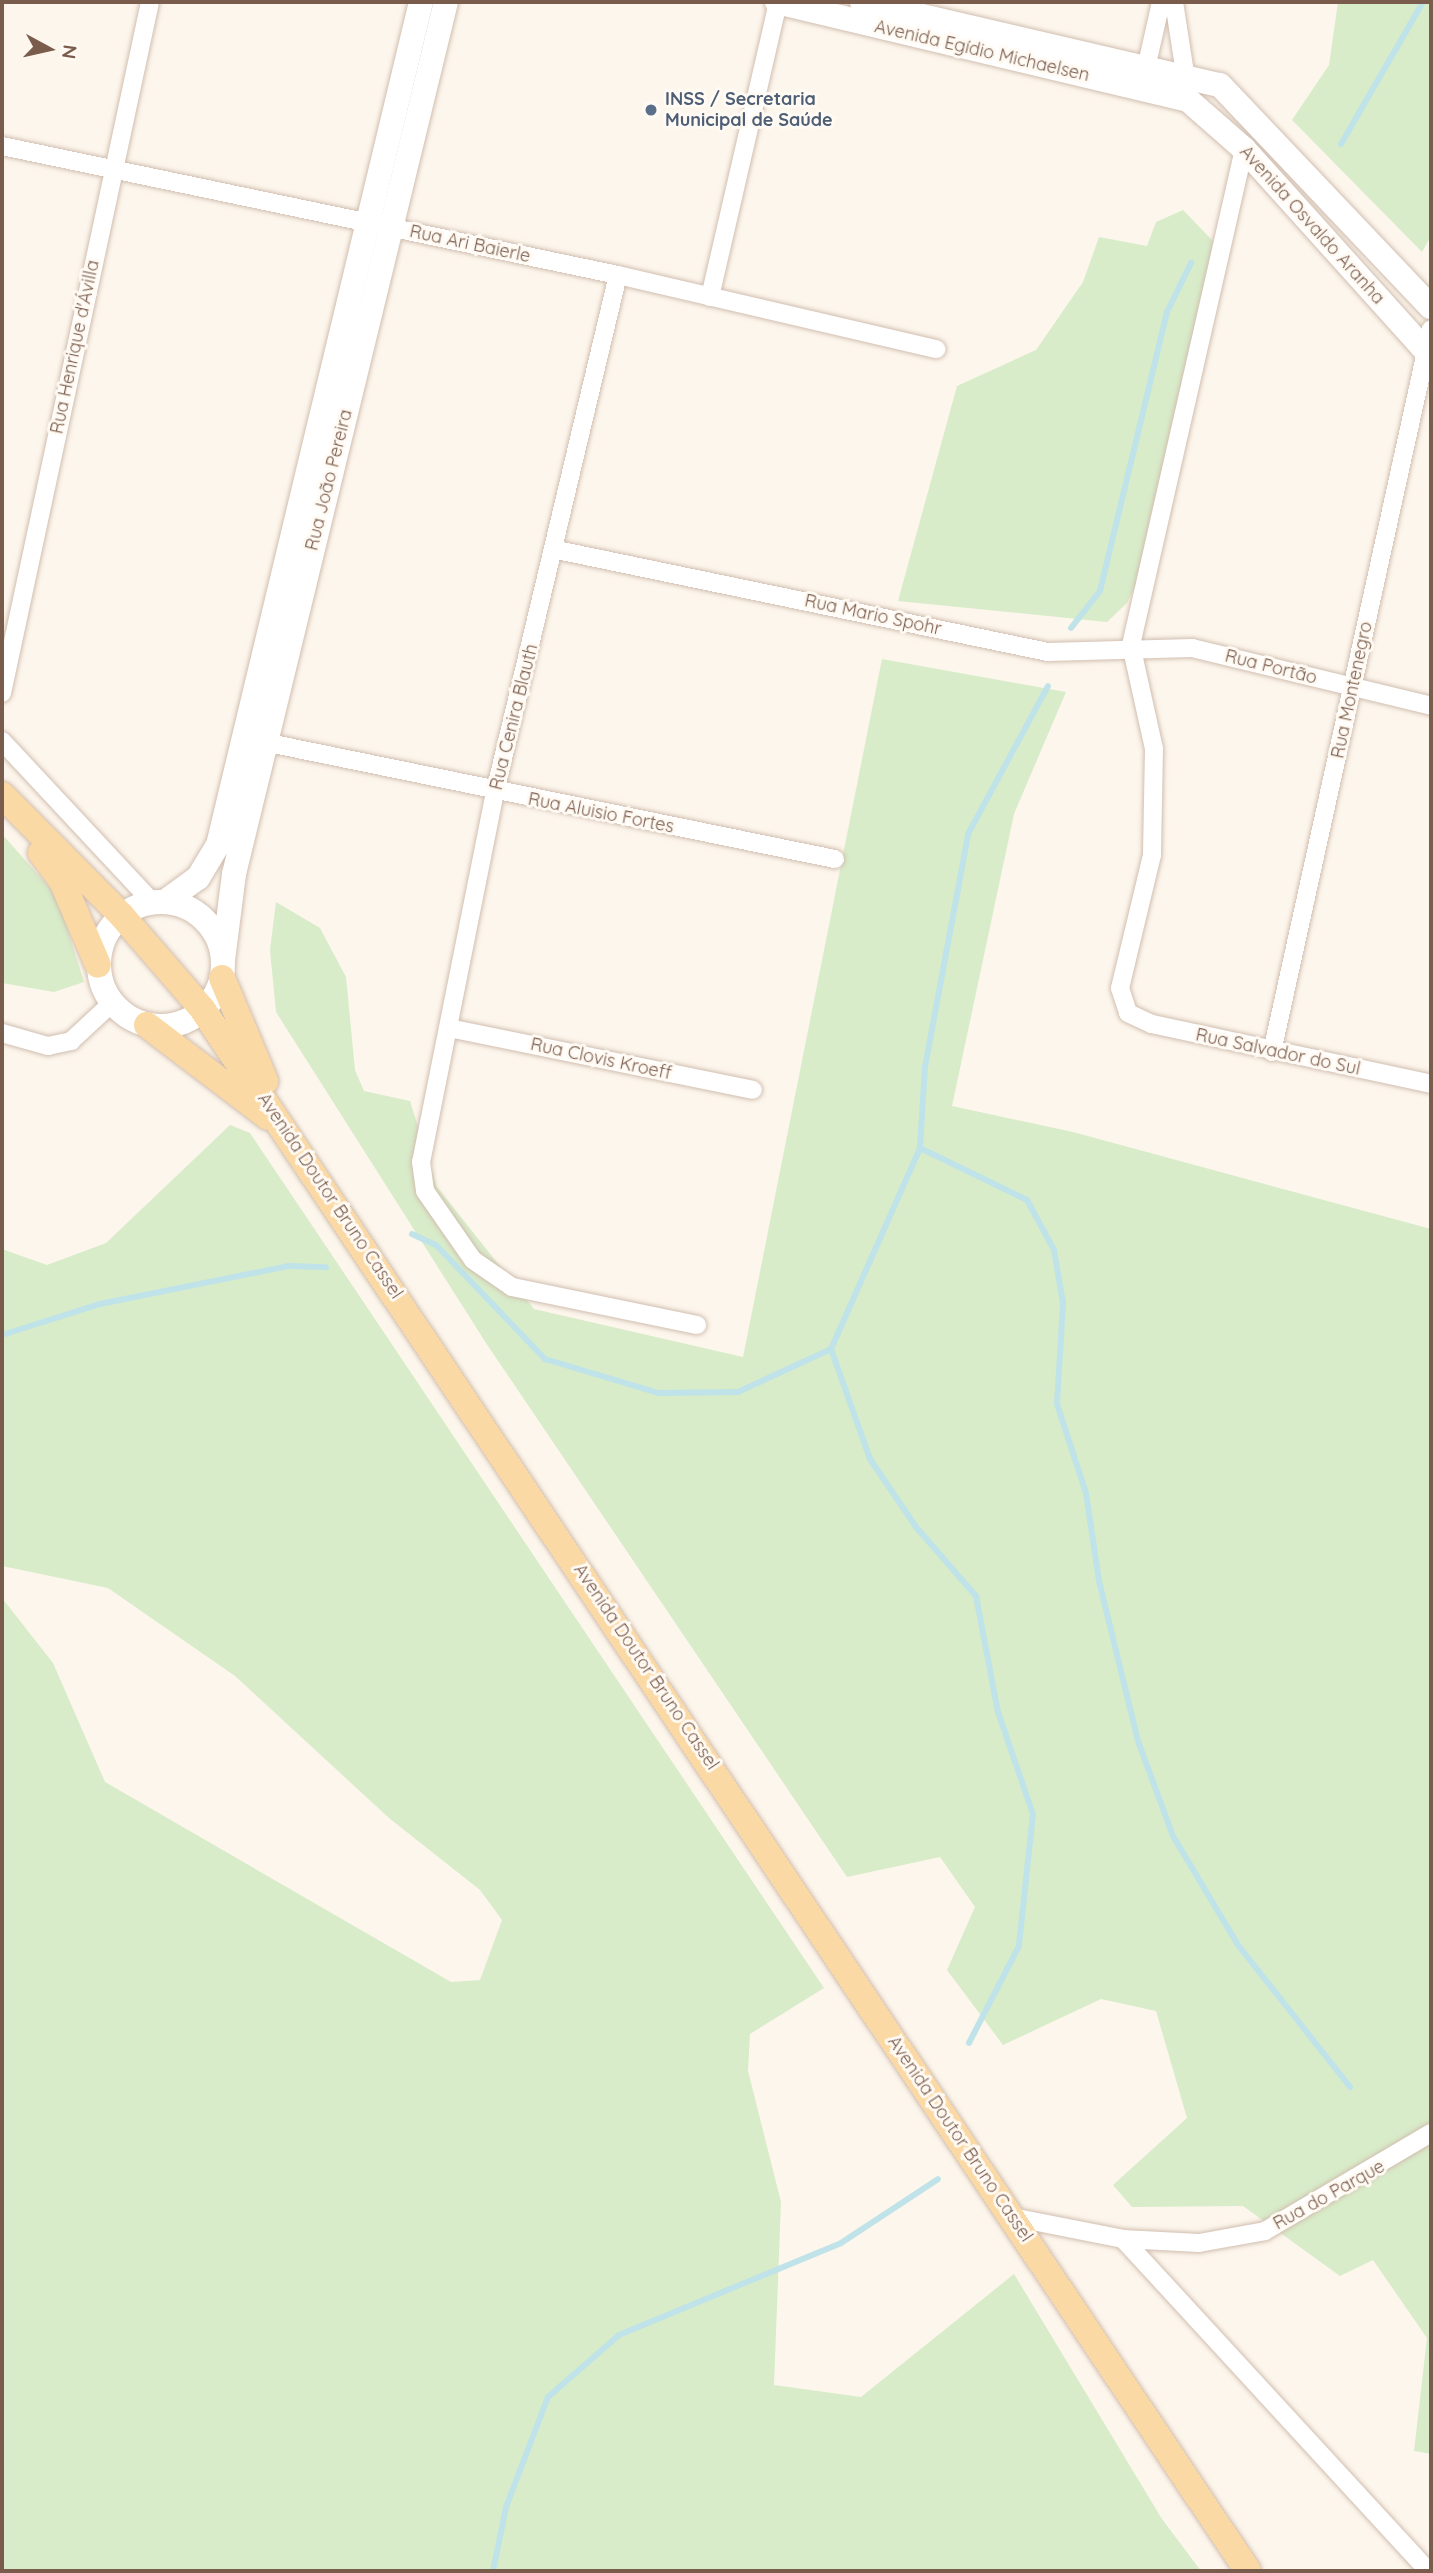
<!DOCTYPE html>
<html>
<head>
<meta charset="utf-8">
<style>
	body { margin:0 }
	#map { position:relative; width:1433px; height:2573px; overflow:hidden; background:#fdf6ec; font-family:Quicksand,sans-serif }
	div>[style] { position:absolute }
	.green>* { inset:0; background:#d8ecc9 }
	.stream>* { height:6px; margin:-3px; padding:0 3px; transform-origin:3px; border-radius:3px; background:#bfe3e8 }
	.roads { filter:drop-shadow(0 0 2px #d1beb0) drop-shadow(0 0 2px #d1beb0) }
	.street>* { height:18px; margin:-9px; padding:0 9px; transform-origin:9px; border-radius:9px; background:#fff }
	.secondary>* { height:24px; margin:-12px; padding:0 12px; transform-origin:12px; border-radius:12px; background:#fff }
	.secondary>.ring { margin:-12px; padding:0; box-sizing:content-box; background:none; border:24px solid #fff; border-radius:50% }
	.primary>* { height:26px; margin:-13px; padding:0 13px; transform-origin:13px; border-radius:13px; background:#fbd9a5 }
	.dots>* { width:19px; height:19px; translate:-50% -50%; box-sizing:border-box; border:4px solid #fffaf3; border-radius:50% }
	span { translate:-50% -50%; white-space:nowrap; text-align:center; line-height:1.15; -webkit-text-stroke:6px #fffaf3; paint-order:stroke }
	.street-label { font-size:18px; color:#7a5c4d }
	.service-label { font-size:18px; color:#4e5e75; font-weight:700 }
	.left { translate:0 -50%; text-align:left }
	.frame { position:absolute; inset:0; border:4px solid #7a5c4d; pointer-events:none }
	.north { position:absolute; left:14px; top:14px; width:70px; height:70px; -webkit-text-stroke:5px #fffaf3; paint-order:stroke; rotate:98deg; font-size:19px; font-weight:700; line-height:28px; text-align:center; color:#7a5c4d }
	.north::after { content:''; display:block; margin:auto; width:24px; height:32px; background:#7a5c4d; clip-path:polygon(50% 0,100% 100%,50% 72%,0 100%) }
</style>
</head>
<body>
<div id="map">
	<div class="green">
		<div style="clip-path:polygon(1338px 2px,1431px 2px,1431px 236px,1422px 252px,1292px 120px,1329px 65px)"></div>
		<div style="clip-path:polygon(1183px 210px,1213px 241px,1198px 343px,1146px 565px,1127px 603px,1107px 622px,898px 601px,957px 386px,1036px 350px,1083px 282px,1099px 237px,1147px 246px,1156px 222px)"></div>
		<div style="clip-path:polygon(882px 659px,1066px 692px,1014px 814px,952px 1106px,1073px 1132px,1431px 1229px,1431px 2454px,1414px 2451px,1427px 2338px,1373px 2260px,1340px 2276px,1243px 2206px,1132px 2207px,1113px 2185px,1187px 2118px,1156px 2011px,1101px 1999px,1003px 2045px,947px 1970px,975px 1907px,940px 1857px,847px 1877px,486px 1343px,276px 1012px,270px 950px,276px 902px,320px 928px,346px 977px,355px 1070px,364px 1091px,410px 1101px,437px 1187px,534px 1309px,743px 1357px)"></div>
		<div style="clip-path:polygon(2px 834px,57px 896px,84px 982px,54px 992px,2px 983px)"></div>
		<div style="clip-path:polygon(230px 1125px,250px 1133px,824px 1988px,750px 2034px,748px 2071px,781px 2202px,774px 2385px,861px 2397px,1014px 2274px,1162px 2519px,1201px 2571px,2px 2571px,2px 1598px,53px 1663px,105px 1782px,451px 1982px,480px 1980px,502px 1920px,480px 1890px,389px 1818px,235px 1676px,108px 1588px,2px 1566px,2px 1249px,47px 1265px,106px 1243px)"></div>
	</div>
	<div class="stream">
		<div style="left:1341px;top:144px;width:164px;rotate:-60deg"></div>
		<div style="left:1071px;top:628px;width:47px;rotate:-51.9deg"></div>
		<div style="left:1100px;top:591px;width:287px;rotate:-76.5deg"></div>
		<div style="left:1167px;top:312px;width:55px;rotate:-63.9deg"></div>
		<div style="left:920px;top:1148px;width:119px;rotate:25.9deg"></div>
		<div style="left:1027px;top:1200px;width:57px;rotate:61.6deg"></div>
		<div style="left:1054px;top:1250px;width:54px;rotate:80.4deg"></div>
		<div style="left:1063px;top:1303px;width:101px;rotate:93.4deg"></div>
		<div style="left:1057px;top:1404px;width:94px;rotate:72deg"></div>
		<div style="left:1086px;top:1493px;width:89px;rotate:81.6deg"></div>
		<div style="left:1099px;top:1581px;width:165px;rotate:76.3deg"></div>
		<div style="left:1138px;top:1741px;width:101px;rotate:69.8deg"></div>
		<div style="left:1173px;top:1836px;width:127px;rotate:59.2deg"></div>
		<div style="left:1238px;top:1945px;width:181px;rotate:51.7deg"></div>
		<div style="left:412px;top:1234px;width:26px;rotate:25deg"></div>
		<div style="left:436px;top:1245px;width:158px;rotate:46.3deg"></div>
		<div style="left:545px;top:1359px;width:118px;rotate:16.7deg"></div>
		<div style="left:658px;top:1393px;width:80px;rotate:-0.7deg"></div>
		<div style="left:738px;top:1392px;width:102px;rotate:-24.8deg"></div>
		<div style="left:831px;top:1349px;width:220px;rotate:-66.1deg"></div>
		<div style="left:920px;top:1148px;width:81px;rotate:-86.5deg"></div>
		<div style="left:925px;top:1067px;width:237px;rotate:-79.5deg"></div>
		<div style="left:968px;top:834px;width:168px;rotate:-61.6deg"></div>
		<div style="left:2px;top:1335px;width:103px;rotate:-17.6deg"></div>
		<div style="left:100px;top:1304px;width:193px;rotate:-11.4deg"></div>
		<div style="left:289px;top:1266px;width:37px;rotate:2deg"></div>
		<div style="left:831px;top:1349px;width:117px;rotate:70.5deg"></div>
		<div style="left:870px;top:1459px;width:82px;rotate:55.9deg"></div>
		<div style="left:916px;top:1527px;width:91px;rotate:49deg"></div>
		<div style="left:976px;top:1596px;width:118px;rotate:79.3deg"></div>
		<div style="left:998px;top:1712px;width:108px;rotate:71.1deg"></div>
		<div style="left:1033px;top:1814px;width:133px;rotate:96.1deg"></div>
		<div style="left:1019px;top:1946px;width:109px;rotate:117.3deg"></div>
		<div style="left:493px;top:2571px;width:65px;rotate:-78.5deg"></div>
		<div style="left:506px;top:2507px;width:118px;rotate:-69.1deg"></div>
		<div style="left:548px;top:2397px;width:94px;rotate:-41.1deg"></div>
		<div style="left:619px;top:2335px;width:240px;rotate:-22.5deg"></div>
		<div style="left:841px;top:2243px;width:116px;rotate:-33.4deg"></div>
	</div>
	<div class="roads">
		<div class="street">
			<div style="left:1174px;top:2px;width:85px;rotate:81.2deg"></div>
			<div style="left:1144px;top:77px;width:77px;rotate:-77.2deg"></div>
			<div style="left:2px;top:146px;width:629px;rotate:11.83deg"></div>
			<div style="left:618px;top:275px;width:327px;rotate:13.1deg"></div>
			<div style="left:1244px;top:149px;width:509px;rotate:102.83deg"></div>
			<div style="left:1131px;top:645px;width:107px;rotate:77.5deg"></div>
			<div style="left:1154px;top:749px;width:106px;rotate:91.1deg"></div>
			<div style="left:1152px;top:855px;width:137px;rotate:103.5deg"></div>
			<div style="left:1120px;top:988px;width:26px;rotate:72deg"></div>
			<div style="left:1128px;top:1013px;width:26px;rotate:25deg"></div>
			<div style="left:1152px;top:1024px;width:285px;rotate:12.1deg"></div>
			<div style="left:618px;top:275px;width:531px;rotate:103.38deg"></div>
			<div style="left:495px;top:792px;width:377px;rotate:101.3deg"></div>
			<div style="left:421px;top:1162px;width:29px;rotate:82deg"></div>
			<div style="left:425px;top:1191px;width:84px;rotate:55.2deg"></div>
			<div style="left:473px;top:1260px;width:47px;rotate:34.7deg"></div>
			<div style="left:512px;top:1287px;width:189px;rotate:11.6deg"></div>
			<div style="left:710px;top:297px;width:303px;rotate:-77deg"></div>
			<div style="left:557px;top:550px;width:501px;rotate:11.74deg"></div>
			<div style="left:1048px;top:652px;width:144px;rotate:-1.6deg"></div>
			<div style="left:1192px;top:648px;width:246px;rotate:13.6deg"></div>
			<div style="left:2px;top:693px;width:707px;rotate:-77.91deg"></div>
			<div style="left:254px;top:740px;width:593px;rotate:11.58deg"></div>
			<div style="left:2px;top:741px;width:220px;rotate:47deg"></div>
			<div style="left:449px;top:1028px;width:310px;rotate:11.5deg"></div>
			<div style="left:2px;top:1033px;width:48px;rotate:15.8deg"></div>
			<div style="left:48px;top:1046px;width:24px;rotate:-12deg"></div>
			<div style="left:71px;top:1041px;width:56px;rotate:-42.8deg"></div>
			<div style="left:1272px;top:1052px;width:740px;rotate:-77.6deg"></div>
			<div style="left:1012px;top:2217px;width:113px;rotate:11.2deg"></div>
			<div style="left:1123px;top:2239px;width:76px;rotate:3deg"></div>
			<div style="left:1199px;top:2243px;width:67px;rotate:-10.3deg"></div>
			<div style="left:1265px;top:2231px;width:193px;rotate:-30.6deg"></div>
			<div style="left:1123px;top:2239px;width:451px;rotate:47.4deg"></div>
		</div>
		<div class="secondary">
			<div style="left:777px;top:2px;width:423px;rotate:13.4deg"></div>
			<div style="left:1188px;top:100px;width:74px;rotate:41.2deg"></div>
			<div style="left:1244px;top:149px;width:280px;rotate:48deg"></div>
			<div style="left:862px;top:2px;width:367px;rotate:13.1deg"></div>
			<div style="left:1220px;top:85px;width:306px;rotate:46.5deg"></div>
			<div style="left:166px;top:901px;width:39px;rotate:-36deg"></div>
			<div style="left:198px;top:878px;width:39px;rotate:-59deg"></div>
			<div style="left:218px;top:845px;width:867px;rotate:-76.46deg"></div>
			<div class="ring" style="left:99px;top:902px;width:100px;height:100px"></div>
			<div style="left:223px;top:960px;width:87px;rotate:-82.7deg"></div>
			<div style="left:234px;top:874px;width:897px;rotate:-76.34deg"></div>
		</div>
		<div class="primary">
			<div style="left:2px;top:795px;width:170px;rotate:45.2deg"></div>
			<div style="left:122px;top:916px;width:124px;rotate:49.2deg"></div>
			<div style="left:203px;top:1010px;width:1878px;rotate:56.2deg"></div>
			<div style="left:41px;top:853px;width:35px;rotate:53deg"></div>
			<div style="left:62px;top:881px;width:91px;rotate:66.8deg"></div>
			<div style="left:222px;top:978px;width:112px;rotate:67.3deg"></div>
			<div style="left:147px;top:1025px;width:152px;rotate:37.2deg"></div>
		</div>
	</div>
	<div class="dots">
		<div style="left:651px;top:110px;background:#5c6f8a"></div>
	</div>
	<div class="street-label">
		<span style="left:982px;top:51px;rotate:13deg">Avenida Egídio Michaelsen</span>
		<span style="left:1312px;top:225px;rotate:48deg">Avenida Osvaldo Aranha</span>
		<span style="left:470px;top:244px;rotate:12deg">Rua Ari Baierle</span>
		<span style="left:75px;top:347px;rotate:-78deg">Rua Henrique d'Ávilla</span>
		<span style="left:329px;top:480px;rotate:-76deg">Rua João Pereira</span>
		<span style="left:873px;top:615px;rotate:12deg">Rua Mario Spohr</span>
		<span style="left:1271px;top:667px;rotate:14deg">Rua Portão</span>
		<span style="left:1352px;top:690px;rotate:-78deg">Rua Montenegro</span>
		<span style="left:514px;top:717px;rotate:-76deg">Rua Cenira Blauth</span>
		<span style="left:601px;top:813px;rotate:11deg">Rua Aluisio Fortes</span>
		<span style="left:1278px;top:1052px;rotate:12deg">Rua Salvador do Sul</span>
		<span style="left:601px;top:1059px;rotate:12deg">Rua Clovis Kroeff</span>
		<span style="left:330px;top:1196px;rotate:56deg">Avenida Doutor Bruno Cassel</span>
		<span style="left:646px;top:1667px;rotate:56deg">Avenida Doutor Bruno Cassel</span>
		<span style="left:960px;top:2139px;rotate:56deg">Avenida Doutor Bruno Cassel</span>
		<span style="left:1329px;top:2195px;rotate:-29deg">Rua do Parque</span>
	</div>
	<div class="service-label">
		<span class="left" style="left:665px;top:110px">INSS / Secretaria<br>Municipal de Saúde</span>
	</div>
	<div class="frame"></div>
	<div class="north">N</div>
</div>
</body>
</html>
